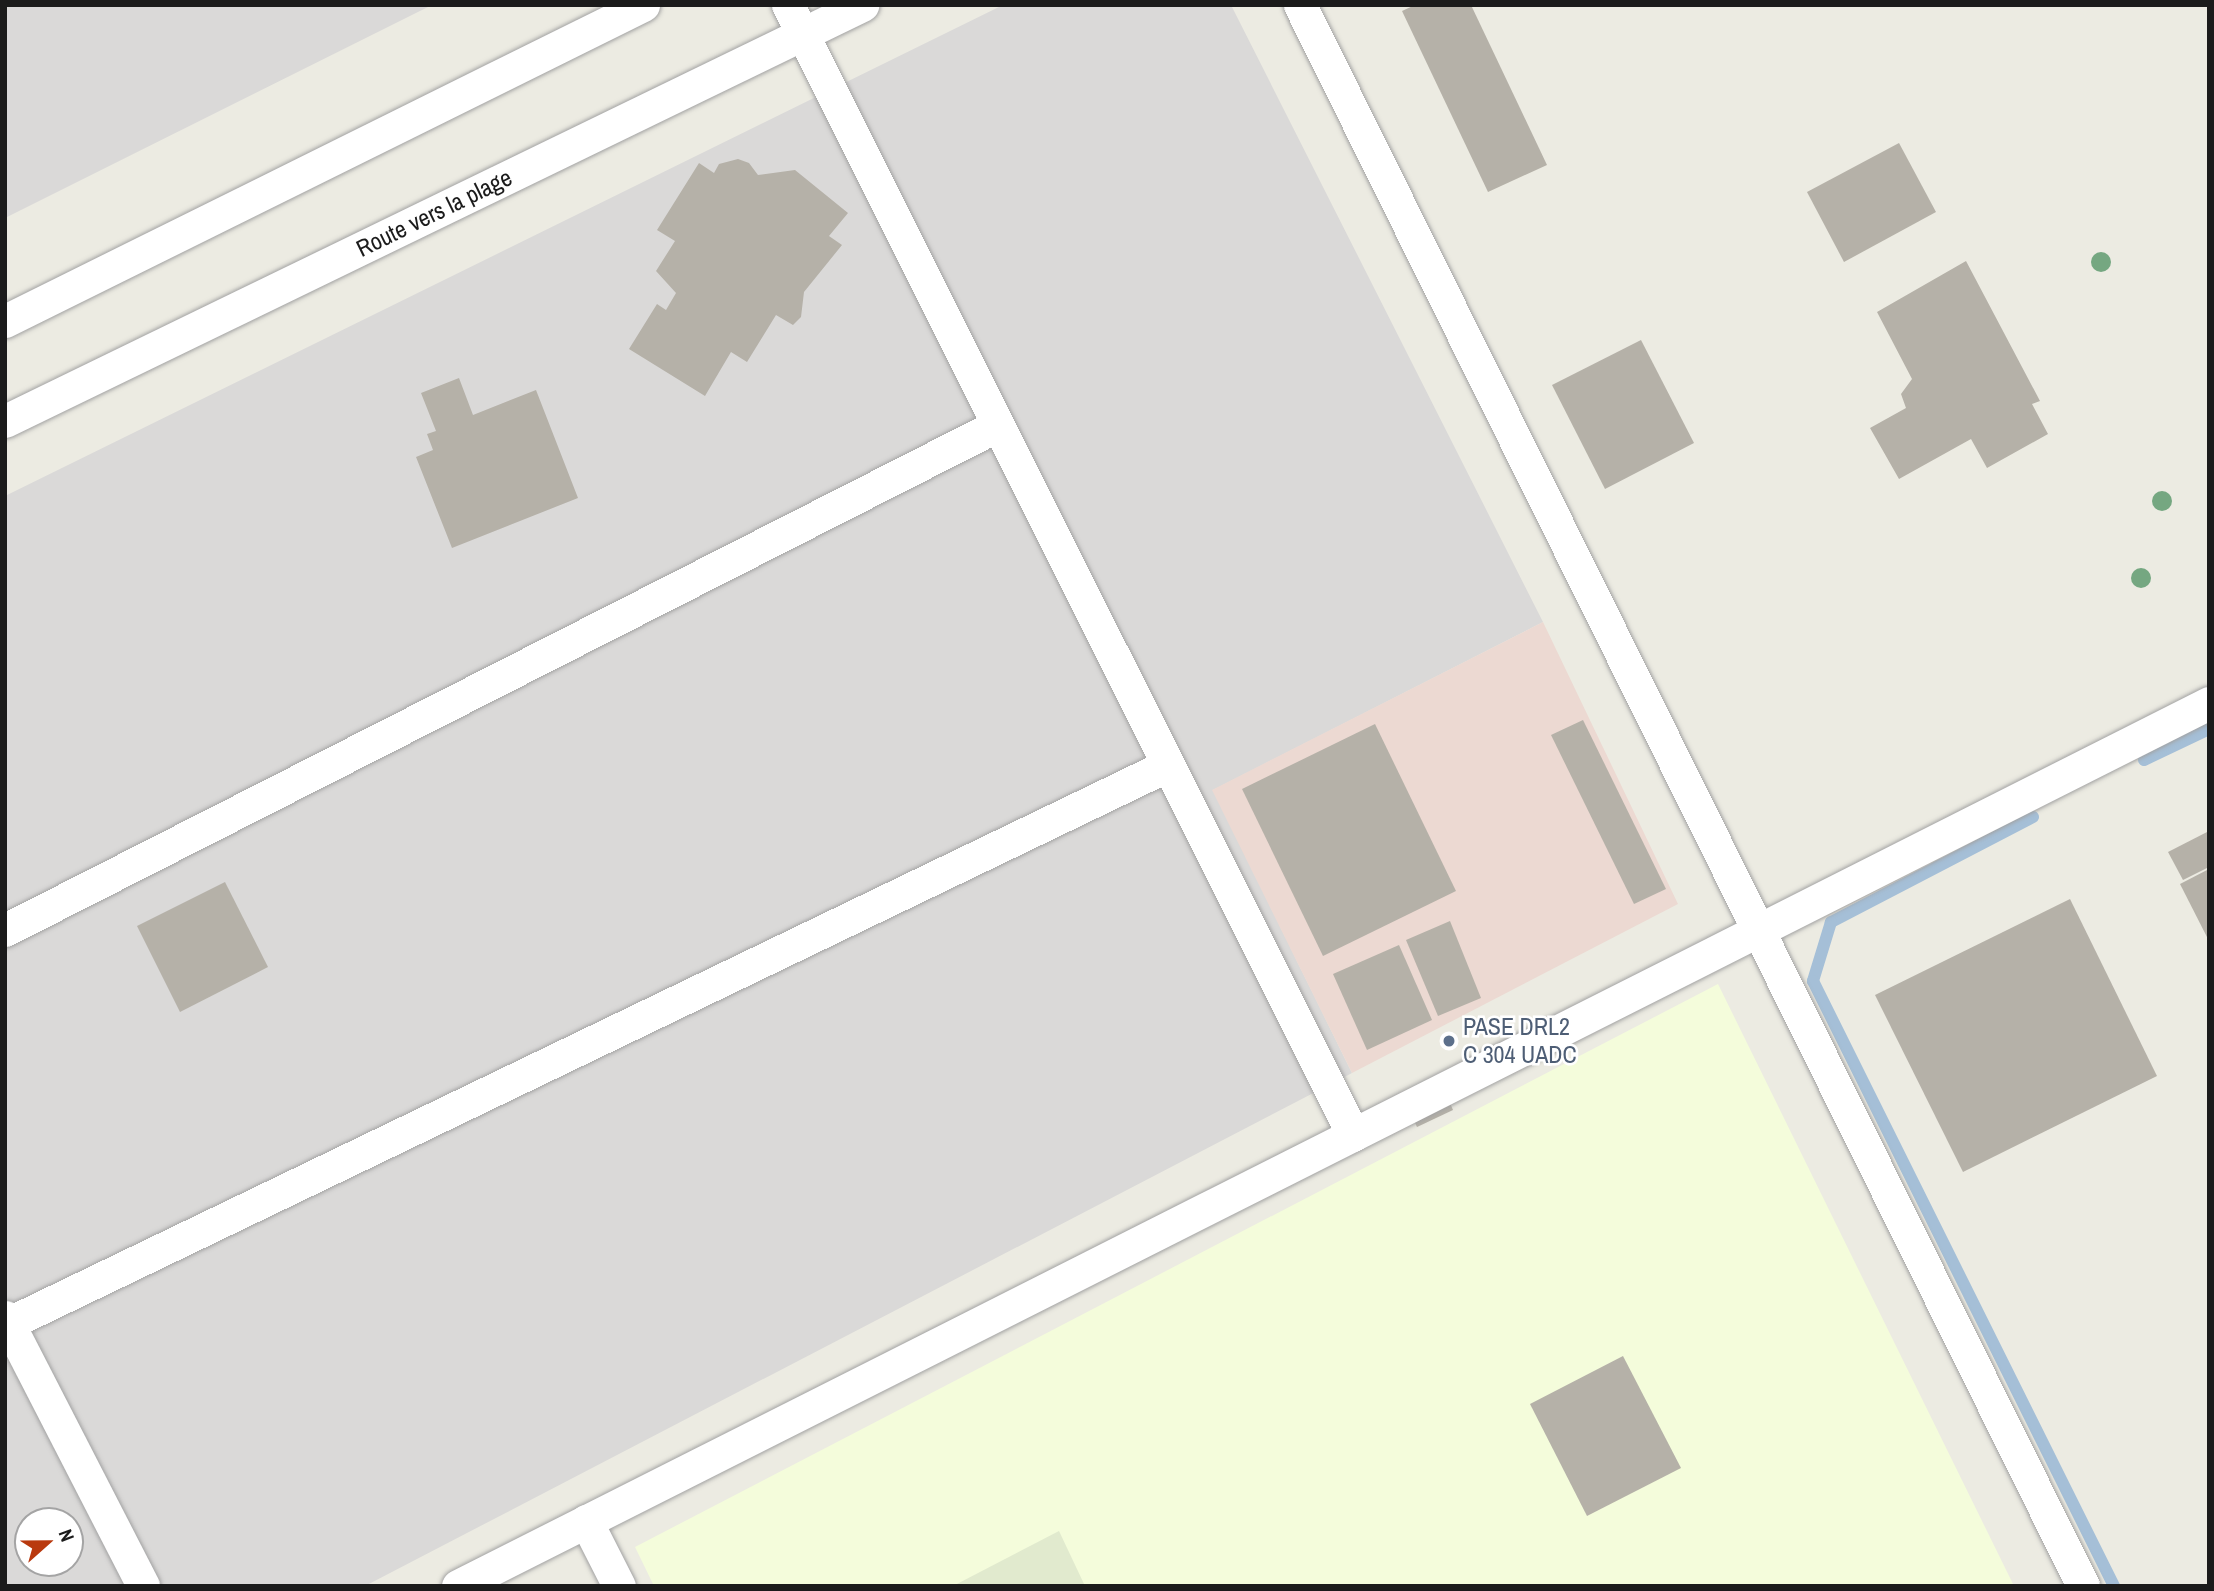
<!DOCTYPE html>
<html>
<head>
<meta charset="utf-8">
<style>
	body { margin:0 }
	#map { position:relative; width:2214px; height:1591px; overflow:hidden; background:#ecebe2; font-family:"Archivo Narrow",sans-serif }
	div>[style] { position:absolute }
	.residential>* { inset:0; background:#dad9d8 }
	.commercial>* { inset:0; background:#ecd9d2 }
	.education>* { inset:0; background:#f4fcdb }
	.farmland>* { inset:0; background:#e1eace }
	.stream>* { height:12px; margin:-6px; padding:0 6px; transform-origin:6px; border-radius:6px; background:#a5bfd7 }
	.building>* { inset:0; background:#b5b1a8 }
	.roads { filter:drop-shadow(0 0 2px #a2a2a2) drop-shadow(0 0 2px #a2a2a2) }
	.street>* { height:33px; margin:-16.5px; padding:0 16.5px; transform-origin:16.5px; border-radius:16.5px; background:#fff }
	.trees>* { width:20px; height:20px; margin:-10px; border-radius:50%; background:#75a781 }
	.dots>* { width:19px; height:19px; translate:-50% -50%; box-sizing:border-box; border:4px solid #fff; border-radius:50% }
	span { translate:-50% -50%; white-space:nowrap; text-align:center; line-height:1.15; -webkit-text-stroke:5px #fff; paint-order:stroke }
	.street-label { font-size:24px; color:#1b1b1b }
	.service-label { font-size:24px; color:#4e5e75 }
	.left { translate:0 -50%; text-align:left }
	.frame { position:absolute; inset:0; border:7px solid #1b1b1b; pointer-events:none }
	.north { position:absolute; left:14px; top:1507px; width:70px; height:70px; box-sizing:border-box; background:#fff; border:2px solid #a4a4a4; border-radius:50%; rotate:69deg; font-size:19px; font-weight:700; line-height:28px; text-align:center; color:#1b1b1b }
	.north::after { content:''; display:block; margin:auto; width:24px; height:32px; background:#b9390e; clip-path:polygon(50% 0,100% 100%,50% 72%,0 100%) }
</style>
</head>
<body>
<div id="map">
	<div class="residential">
		<div style="clip-path:polygon(5px 5px,432px 5px,5px 218px)"></div>
		<div style="clip-path:polygon(evenodd,1003px 5px,1231px 5px,1543px 622px,1213px 790px,1352px 1073px,365px 1586px,5px 1586px,5px 496px,1003px 5px,28px 1521px,70px 1521px,70px 1563px,28px 1563px,28px 1521px)"></div>
	</div>
	<div class="commercial">
		<div style="clip-path:polygon(1543px 622px,1678px 904px,1352px 1073px,1212px 790px)"></div>
	</div>
	<div class="education">
		<div style="clip-path:polygon(1718px 984px,2014px 1586px,654px 1586px,635px 1547px)"></div>
	</div>
	<div class="farmland">
		<div style="clip-path:polygon(1059px 1531px,1085px 1586px,953px 1586px)"></div>
	</div>
	<div class="stream">
		<div style="left:2144px;top:760px;width:72px;rotate:-25.5deg"></div>
		<div style="left:2033px;top:817px;width:228px;rotate:152.5deg"></div>
		<div style="left:1831px;top:922px;width:62px;rotate:107deg"></div>
		<div style="left:1813px;top:981px;width:676px;rotate:63.55deg"></div>
	</div>
	<div class="building">
		<div style="clip-path:polygon(1415px 5px,1471px 5px,1547px 165px,1488px 192px,1402px 11px)"></div>
		<div style="clip-path:polygon(1899px 143px,1936px 212px,1844px 262px,1807px 192px)"></div>
		<div style="clip-path:polygon(738px 159px,749px 163px,758px 175px,795px 170px,848px 213px,829px 236px,842px 245px,804px 292px,801px 317px,793px 325px,776px 315px,747px 362px,731px 352px,705px 396px,629px 349px,657px 304px,666px 310px,676px 293px,656px 271px,675px 241px,657px 230px,699px 163px,714px 173px,719px 164px)"></div>
		<div style="clip-path:polygon(1966px 261px,2040px 401px,2032px 404px,2048px 434px,1987px 468px,1971px 439px,1899px 479px,1870px 428px,1906px 408px,1901px 394px,1912px 379px,1877px 312px)"></div>
		<div style="clip-path:polygon(1641px 340px,1694px 443px,1605px 489px,1552px 385px)"></div>
		<div style="clip-path:polygon(459px 378px,473px 415px,536px 390px,578px 498px,452px 548px,416px 457px,433px 450px,427px 434px,436px 431px,421px 393px)"></div>
		<div style="clip-path:polygon(1583px 720px,1666px 889px,1634px 904px,1551px 735px)"></div>
		<div style="clip-path:polygon(1375px 724px,1456px 891px,1323px 956px,1242px 789px)"></div>
		<div style="clip-path:polygon(2209px 831px,2209px 867px,2183px 880px,2168px 852px)"></div>
		<div style="clip-path:polygon(2209px 869px,2209px 941px,2180px 884px)"></div>
		<div style="clip-path:polygon(225px 882px,268px 967px,180px 1012px,137px 926px)"></div>
		<div style="clip-path:polygon(2070px 899px,2157px 1076px,1963px 1172px,1875px 995px)"></div>
		<div style="clip-path:polygon(1450px 921px,1481px 998px,1438px 1016px,1406px 940px)"></div>
		<div style="clip-path:polygon(1399px 945px,1432px 1020px,1367px 1050px,1333px 974px)"></div>
		<div style="clip-path:polygon(1442px 1085px,1453px 1110px,1417px 1127px,1405px 1102px)"></div>
		<div style="clip-path:polygon(1623px 1356px,1681px 1468px,1587px 1516px,1530px 1404px)"></div>
	</div>
	<div class="roads">
		<div class="street">
			<div style="left:788px;top:5px;width:1263px;rotate:63.43deg"></div>
			<div style="left:1300px;top:5px;width:1764px;rotate:63.65deg"></div>
			<div style="left:5px;top:321px;width:712px;rotate:-26.35deg"></div>
			<div style="left:5px;top:421px;width:953px;rotate:-25.89deg"></div>
			<div style="left:5px;top:930px;width:1114px;rotate:-26.96deg"></div>
			<div style="left:5px;top:1317px;width:302px;rotate:62.8deg"></div>
			<div style="left:5px;top:1325px;width:1291px;rotate:-25.71deg"></div>
			<div style="left:586px;top:1521px;width:73px;rotate:63.1deg"></div>
			<div style="left:458px;top:1586px;width:1961px;rotate:-26.76deg"></div>
		</div>
	</div>
	<div class="trees">
		<div style="left:2101px;top:262px"></div>
		<div style="left:2162px;top:501px"></div>
		<div style="left:2141px;top:578px"></div>
	</div>
	<div class="dots">
		<div style="left:1449px;top:1041px;background:#5c6f8a"></div>
	</div>
	<div class="street-label">
		<span style="left:434px;top:213px;rotate:-26deg">Route vers la plage</span>
	</div>
	<div class="service-label">
		<span class="left" style="left:1463px;top:1041px">PASE DRL2<br>C 304 UADC</span>
	</div>
	<div class="frame"></div>
	<div class="north">N</div>
</div>
</body>
</html>
